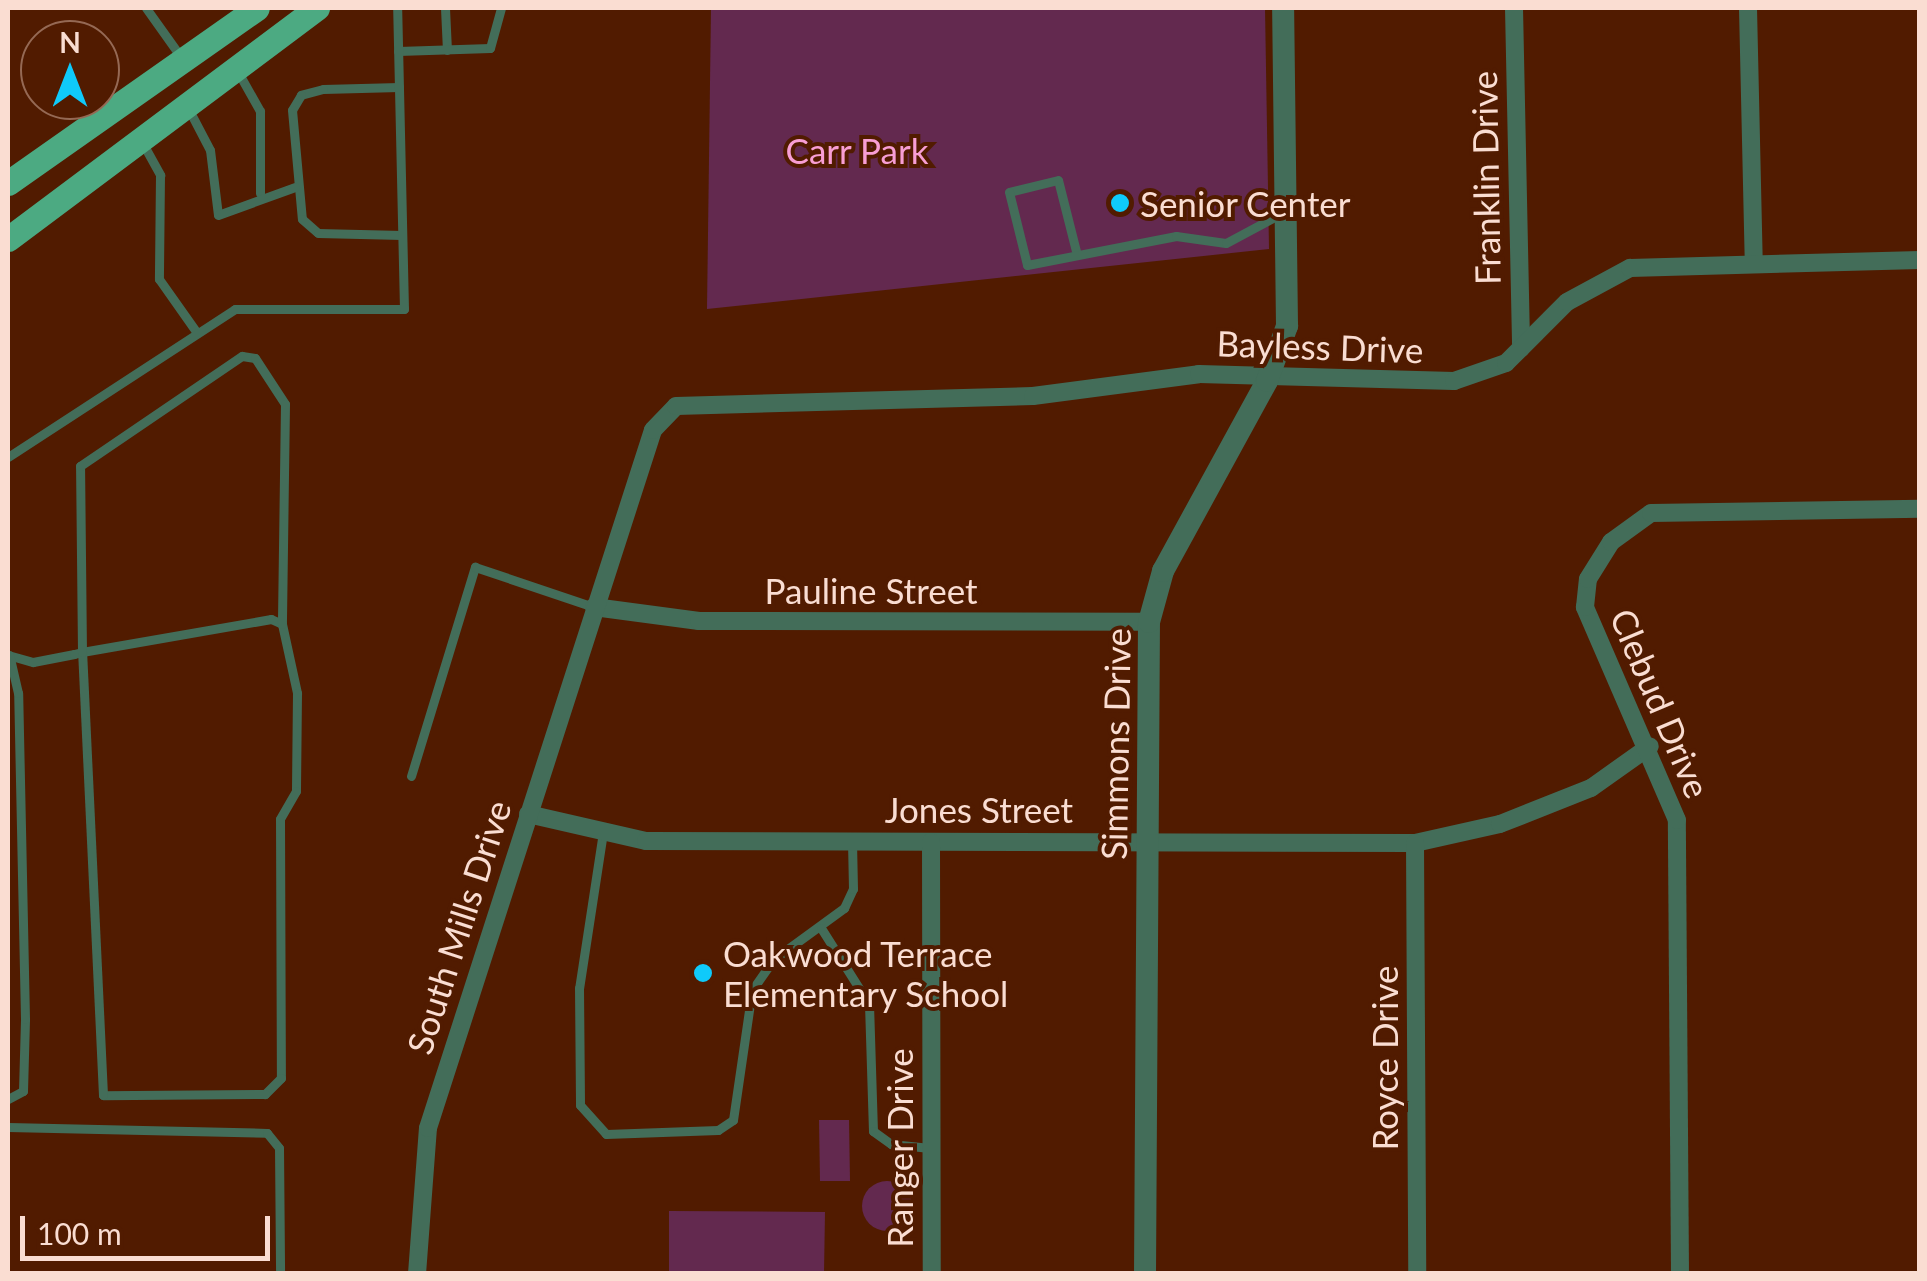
<!DOCTYPE html>
<html>
<head>
<meta charset="utf-8">
<style>
	body { margin:0 }
	#map { position:relative; width:1927px; height:1281px; overflow:hidden; background:#511b00; font-family:Lato,sans-serif }
	div>[style] { position:absolute }
	.green>* { inset:0; background:#63294f }
	.round { border-radius:50% }
	.service>* { height:9px; margin:-4.5px; padding:0 4.5px; transform-origin:4.5px; border-radius:4.5px; background:#436d59 }
	.minor>* { height:18px; margin:-9px; padding:0 9px; transform-origin:9px; border-radius:9px; background:#436d59 }
	.tertiary>* { height:22px; margin:-11px; padding:0 11px; transform-origin:11px; border-radius:11px; background:#436d59 }
	.primary>* { height:25px; margin:-12.5px; padding:0 12.5px; transform-origin:12.5px; border-radius:12.5px; background:#4caa82 }
	.dots>* { width:28px; height:28px; translate:-50% -50%; box-sizing:border-box; border:5px solid #511b00; border-radius:50% }
	span { translate:-50% -50%; white-space:nowrap; text-align:center; line-height:1.15; -webkit-text-stroke:8px #511b00; paint-order:stroke }
	.park-label { font-size:35px; color:#f89ed4 }
	.street-label { font-size:35px; color:#faddd2 }
	.poi-label { font-size:35px; color:#faddd2 }
	.left { translate:0 -50%; text-align:left }
	.frame { position:absolute; inset:0; border:10px solid #faddd2; pointer-events:none }
	.north { position:absolute; left:20px; top:20px; width:100px; height:100px; box-sizing:border-box; background:#511b00; border:2px solid #956954; border-radius:50%; rotate:0deg; font-size:28px; font-weight:700; line-height:40px; text-align:center; color:#faddd2 }
	.north::after { content:''; display:block; margin:auto; width:35px; height:45px; background:#0fcafa; clip-path:polygon(50% 0,100% 100%,50% 72%,0 100%) }
	.scale { position:absolute; left:20px; top:1216px; width:250px; height:45px; box-sizing:border-box; border:5px solid #faddd2; border-top:0; padding-left:12px; font-size:30px; line-height:35px; white-space:nowrap; color:#faddd2; -webkit-text-stroke:8px #511b00; paint-order:stroke }
</style>
</head>
<body>
<div id="map">
	<div class="green">
		<div style="clip-path:polygon(711px 8px,1265px 8px,1269px 249px,707px 309px)"></div>
		<div style="clip-path:polygon(819px 1120px,849px 1120px,850px 1181px,820px 1181px)"></div>
		<div class="round" style="left:862px;top:1181px;width:50px;height:50px"></div>
		<div style="clip-path:polygon(669px 1211px,825px 1212px,824px 1273px,669px 1273px)"></div>
	</div>
	<div class="service">
		<div style="left:146px;top:8px;width:60px;rotate:54.5deg"></div>
		<div style="left:445px;top:8px;width:42px;rotate:87.3deg"></div>
		<div style="left:398px;top:51px;width:92px;rotate:-1.9deg"></div>
		<div style="left:490px;top:48px;width:41px;rotate:-74.6deg"></div>
		<div style="left:238px;top:72px;width:45px;rotate:60.6deg"></div>
		<div style="left:260px;top:111px;width:82px;rotate:90deg"></div>
		<div style="left:399px;top:87px;width:76px;rotate:178.5deg"></div>
		<div style="left:323px;top:89px;width:23px;rotate:165deg"></div>
		<div style="left:301px;top:95px;width:17px;rotate:121deg"></div>
		<div style="left:292px;top:110px;width:109px;rotate:84.8deg"></div>
		<div style="left:302px;top:219px;width:21px;rotate:41deg"></div>
		<div style="left:318px;top:233px;width:84px;rotate:1.4deg"></div>
		<div style="left:188px;top:108px;width:47px;rotate:62.4deg"></div>
		<div style="left:210px;top:150px;width:65px;rotate:83deg"></div>
		<div style="left:218px;top:215px;width:82px;rotate:-20deg"></div>
		<div style="left:142px;top:142px;width:38px;rotate:61deg"></div>
		<div style="left:160px;top:175px;width:104px;rotate:90.6deg"></div>
		<div style="left:159px;top:279px;width:62px;rotate:54.8deg"></div>
		<div style="left:1077px;top:255px;width:77px;rotate:-104.2deg"></div>
		<div style="left:1058px;top:180px;width:50px;rotate:166.2deg"></div>
		<div style="left:1009px;top:192px;width:75px;rotate:76.1deg"></div>
		<div style="left:1027px;top:265px;width:152px;rotate:-11deg"></div>
		<div style="left:1176px;top:236px;width:50px;rotate:8deg"></div>
		<div style="left:1226px;top:243px;width:66px;rotate:-28.1deg"></div>
		<div style="left:8px;top:457px;width:271px;rotate:-33.1deg"></div>
		<div style="left:235px;top:309px;width:169px"></div>
		<div style="left:404px;top:309px;width:301px;rotate:-91.3deg"></div>
		<div style="left:8px;top:655px;width:26px;rotate:16deg"></div>
		<div style="left:33px;top:662px;width:42px;rotate:-11deg"></div>
		<div style="left:74px;top:654px;width:8px;rotate:-14deg"></div>
		<div style="left:82px;top:652px;width:192px;rotate:-9.9deg"></div>
		<div style="left:271px;top:619px;width:12px;rotate:24deg"></div>
		<div style="left:282px;top:624px;width:71px;rotate:77.7deg"></div>
		<div style="left:297px;top:693px;width:98px;rotate:90.6deg"></div>
		<div style="left:296px;top:791px;width:32px;rotate:120deg"></div>
		<div style="left:280px;top:819px;width:259px;rotate:89.8deg"></div>
		<div style="left:281px;top:1078px;width:23px;rotate:135deg"></div>
		<div style="left:265px;top:1094px;width:162px;rotate:179.6deg"></div>
		<div style="left:103px;top:1095px;width:443px;rotate:-92.7deg"></div>
		<div style="left:82px;top:652px;width:186px;rotate:-90.6deg"></div>
		<div style="left:80px;top:466px;width:196px;rotate:-34.2deg"></div>
		<div style="left:242px;top:356px;width:13px;rotate:9deg"></div>
		<div style="left:255px;top:358px;width:55px;rotate:56.9deg"></div>
		<div style="left:285px;top:404px;width:220px;rotate:90.8deg"></div>
		<div style="left:411px;top:776px;width:219px;rotate:-73deg"></div>
		<div style="left:475px;top:567px;width:126px;rotate:18.6deg"></div>
		<div style="left:603px;top:832px;width:158px;rotate:98.7deg"></div>
		<div style="left:579px;top:988px;width:117px;rotate:89.5deg"></div>
		<div style="left:580px;top:1105px;width:39px;rotate:48deg"></div>
		<div style="left:606px;top:1134px;width:112px;rotate:-2deg"></div>
		<div style="left:718px;top:1130px;width:18px;rotate:-34deg"></div>
		<div style="left:733px;top:1120px;width:131px;rotate:-81.7deg"></div>
		<div style="left:752px;top:990px;width:38px;rotate:-55deg"></div>
		<div style="left:774px;top:959px;width:87px;rotate:-36.1deg"></div>
		<div style="left:844px;top:908px;width:21px;rotate:-65deg"></div>
		<div style="left:853px;top:889px;width:47px;rotate:-91.2deg"></div>
		<div style="left:821px;top:928px;width:90px;rotate:57.7deg"></div>
		<div style="left:869px;top:1004px;width:127px;rotate:88.2deg"></div>
		<div style="left:873px;top:1131px;width:22px;rotate:36deg"></div>
		<div style="left:891px;top:1144px;width:39px;rotate:6deg"></div>
		<div style="left:8px;top:1099px;width:17px;rotate:-28deg"></div>
		<div style="left:23px;top:1091px;width:72px;rotate:-88.4deg"></div>
		<div style="left:25px;top:1019px;width:326px;rotate:-91.2deg"></div>
		<div style="left:18px;top:693px;width:39px;rotate:-103deg"></div>
		<div style="left:8px;top:1127px;width:259px;rotate:1.3deg"></div>
		<div style="left:267px;top:1133px;width:19px;rotate:51deg"></div>
		<div style="left:279px;top:1148px;width:126px;rotate:89.5deg"></div>
	</div>
	<div class="minor">
		<div style="left:1514px;top:8px;width:340px;rotate:88.8deg"></div>
		<div style="left:1748px;top:8px;width:255px;rotate:88.7deg"></div>
		<div style="left:594px;top:607px;width:106px;rotate:7.6deg"></div>
		<div style="left:699px;top:621px;width:450px;rotate:0.1deg"></div>
		<div style="left:528px;top:814px;width:121px;rotate:12.9deg"></div>
		<div style="left:646px;top:841px;width:769px;rotate:0.15deg"></div>
		<div style="left:1415px;top:843px;width:87px;rotate:-12.6deg"></div>
		<div style="left:1500px;top:824px;width:98px;rotate:-21.6deg"></div>
		<div style="left:1591px;top:788px;width:72px;rotate:-35.4deg"></div>
		<div style="left:931px;top:842px;width:432px;rotate:89.9deg"></div>
		<div style="left:1415px;top:843px;width:431px;rotate:89.7deg"></div>
		<div style="left:417px;top:1274px;width:146px;rotate:-85.7deg"></div>
		<div style="left:428px;top:1128px;width:733px;rotate:-72.13deg"></div>
		<div style="left:653px;top:430px;width:33px;rotate:-46deg"></div>
		<div style="left:676px;top:406px;width:357px;rotate:-1.6deg"></div>
		<div style="left:1033px;top:396px;width:167px;rotate:-7.5deg"></div>
		<div style="left:1199px;top:374px;width:255px;rotate:1.6deg"></div>
		<div style="left:1454px;top:381px;width:55px;rotate:-19.1deg"></div>
		<div style="left:1506px;top:363px;width:86px;rotate:-45deg"></div>
		<div style="left:1567px;top:302px;width:72px;rotate:-28.4deg"></div>
		<div style="left:1630px;top:268px;width:290px;rotate:-1.6deg"></div>
		<div style="left:1680px;top:1274px;width:454px;rotate:-90.4deg"></div>
		<div style="left:1677px;top:820px;width:232px;rotate:-113.4deg"></div>
		<div style="left:1585px;top:607px;width:28px;rotate:-84deg"></div>
		<div style="left:1588px;top:579px;width:44px;rotate:-58.1deg"></div>
		<div style="left:1611px;top:542px;width:49px;rotate:-35.9deg"></div>
		<div style="left:1651px;top:513px;width:269px;rotate:-0.9deg"></div>
	</div>
	<div class="tertiary">
		<div style="left:1145px;top:1274px;width:652px;rotate:-89.65deg"></div>
		<div style="left:1149px;top:622px;width:53px;rotate:-74.6deg"></div>
		<div style="left:1163px;top:571px;width:217px;rotate:-61.3deg"></div>
		<div style="left:1267px;top:381px;width:59px;rotate:-70deg"></div>
		<div style="left:1287px;top:326px;width:318px;rotate:-90.7deg"></div>
	</div>
	<div class="primary">
		<div style="left:8px;top:183px;width:304px;rotate:-35.1deg"></div>
		<div style="left:8px;top:239px;width:386px;rotate:-36.8deg"></div>
	</div>
	<div class="dots">
		<div style="left:1120px;top:203px;background:#0fcafa"></div>
		<div style="left:703px;top:973px;background:#0fcafa"></div>
	</div>
	<div class="park-label">
		<span style="left:857px;top:150px">Carr Park</span>
	</div>
	<div class="street-label">
		<span style="left:1485px;top:178px;rotate:-91deg">Franklin Drive</span>
		<span style="left:1320px;top:346px;rotate:2deg">Bayless Drive</span>
		<span style="left:871px;top:590px">Pauline Street</span>
		<span style="left:1661px;top:703px;rotate:67deg">Clebud Drive</span>
		<span style="left:1115px;top:744px;rotate:-89deg">Simmons Drive</span>
		<span style="left:979px;top:809px">Jones Street</span>
		<span style="left:458px;top:927px;rotate:-72deg">South Mills Drive</span>
		<span style="left:1384px;top:1058px;rotate:-90deg">Royce Drive</span>
		<span style="left:899px;top:1148px;rotate:-90deg">Ranger Drive</span>
	</div>
	<div class="poi-label">
		<span class="left" style="left:1140px;top:203px">Senior Center</span>
		<span class="left" style="left:723px;top:973px">Oakwood Terrace<br>Elementary School</span>
	</div>
	<div class="frame"></div>
	<div class="north">N</div>
	<div class="scale">100 m</div>
</div>
</body>
</html>
